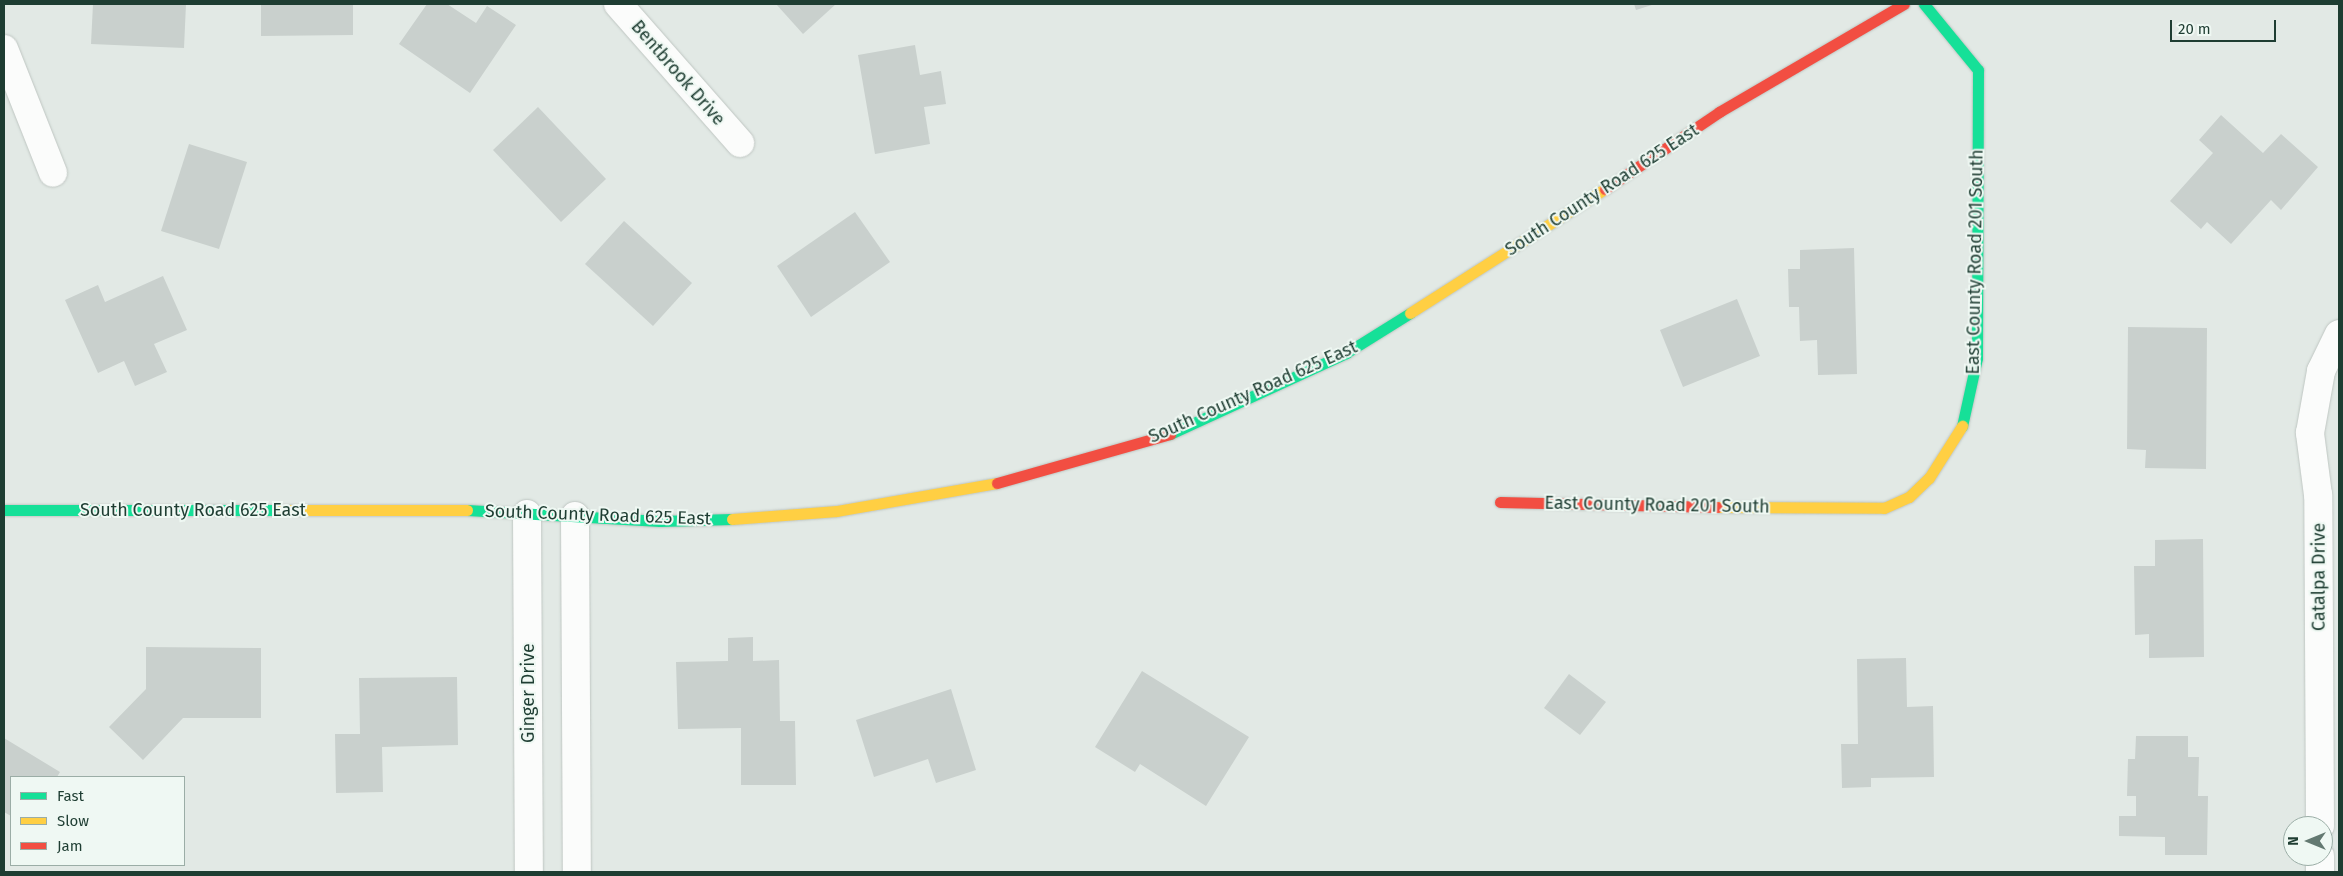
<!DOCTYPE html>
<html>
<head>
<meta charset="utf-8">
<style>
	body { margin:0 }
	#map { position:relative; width:2343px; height:876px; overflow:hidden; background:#e2e9e5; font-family:"Fira Sans",sans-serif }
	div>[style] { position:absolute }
	.building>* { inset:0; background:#c9d0cd }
	.roads { filter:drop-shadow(0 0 1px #bfc6c2) drop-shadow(0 0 1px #bfc6c2) }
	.street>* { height:28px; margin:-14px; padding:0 14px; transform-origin:14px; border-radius:14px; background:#fbfcfb }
	.fast>* { height:11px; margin:-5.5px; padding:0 5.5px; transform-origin:5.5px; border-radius:5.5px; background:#16e098 }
	.slow>* { height:11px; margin:-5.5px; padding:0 5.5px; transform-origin:5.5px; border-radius:5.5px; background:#ffcf43 }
	.jam>* { height:11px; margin:-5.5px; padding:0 5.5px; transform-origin:5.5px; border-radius:5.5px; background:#f24e42 }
	span { translate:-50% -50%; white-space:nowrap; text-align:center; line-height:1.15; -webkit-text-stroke:4px #eff8f3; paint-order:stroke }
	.street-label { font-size:18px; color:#1e3d32 }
	.frame { position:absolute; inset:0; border:5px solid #1e3d32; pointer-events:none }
	.legend { position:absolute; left:10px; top:776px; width:175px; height:90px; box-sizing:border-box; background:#eff8f3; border:1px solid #9bada6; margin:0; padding:6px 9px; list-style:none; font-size:15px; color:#1e3d32 }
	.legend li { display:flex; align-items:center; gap:10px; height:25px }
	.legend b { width:25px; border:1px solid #9bada6 }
	.north { position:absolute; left:2283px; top:816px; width:50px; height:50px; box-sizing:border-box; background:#eff8f3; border:1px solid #9bada6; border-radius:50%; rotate:270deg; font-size:14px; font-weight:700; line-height:20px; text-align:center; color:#1e3d32 }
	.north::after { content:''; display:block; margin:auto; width:18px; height:22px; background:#637971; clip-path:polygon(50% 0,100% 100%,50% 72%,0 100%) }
	.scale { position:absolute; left:2170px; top:20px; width:106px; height:22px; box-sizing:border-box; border:2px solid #1e3d32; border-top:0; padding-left:6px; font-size:15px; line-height:18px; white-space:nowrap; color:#1e3d32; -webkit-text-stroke:4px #eff8f3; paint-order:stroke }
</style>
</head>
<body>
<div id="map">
	<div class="building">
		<div style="clip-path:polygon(93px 4px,186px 4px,184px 48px,91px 44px)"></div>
		<div style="clip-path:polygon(261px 4px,353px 4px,353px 35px,261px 36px)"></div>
		<div style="clip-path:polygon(427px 4px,447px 4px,476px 23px,487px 6px,516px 25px,470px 93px,399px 44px)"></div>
		<div style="clip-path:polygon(776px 4px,836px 4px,803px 34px)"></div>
		<div style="clip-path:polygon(1634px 4px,1655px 4px,1636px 10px)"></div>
		<div style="clip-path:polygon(915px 45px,920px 75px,941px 71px,946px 104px,924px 107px,930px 144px,875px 154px,858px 55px)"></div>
		<div style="clip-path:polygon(538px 107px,606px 179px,561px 222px,493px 150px)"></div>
		<div style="clip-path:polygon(2221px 115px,2263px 153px,2281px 134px,2318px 167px,2281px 210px,2271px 200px,2231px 244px,2207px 222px,2201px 229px,2170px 201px,2213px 153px,2199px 140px)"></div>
		<div style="clip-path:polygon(189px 144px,247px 162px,219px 249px,161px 231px)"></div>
		<div style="clip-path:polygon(855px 212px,890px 262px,811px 317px,777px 266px)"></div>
		<div style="clip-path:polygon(624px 221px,692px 283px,653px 326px,585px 264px)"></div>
		<div style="clip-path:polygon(1854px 248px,1857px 374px,1818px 375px,1817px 340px,1800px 341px,1799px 307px,1789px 307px,1788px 269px,1800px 269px,1800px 250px)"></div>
		<div style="clip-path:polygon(163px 276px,187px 330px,154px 344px,167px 372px,135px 386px,124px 361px,98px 373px,65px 300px,98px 285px,105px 302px)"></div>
		<div style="clip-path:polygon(1737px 299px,1760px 356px,1683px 387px,1660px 330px)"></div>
		<div style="clip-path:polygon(2128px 327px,2207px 328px,2206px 469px,2145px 468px,2146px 450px,2127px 449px)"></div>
		<div style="clip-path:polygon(2203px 539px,2204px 657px,2149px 658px,2149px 634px,2135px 635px,2134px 566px,2155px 566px,2155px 540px)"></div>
		<div style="clip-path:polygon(753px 637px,753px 661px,779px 660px,780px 721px,795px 721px,796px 785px,741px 785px,741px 728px,678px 729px,676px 662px,728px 661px,728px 638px)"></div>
		<div style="clip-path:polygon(146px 647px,261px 648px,261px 718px,183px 718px,143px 760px,109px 727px,146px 689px)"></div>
		<div style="clip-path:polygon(1906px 658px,1907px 707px,1933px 706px,1934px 777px,1871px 778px,1871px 787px,1842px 788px,1841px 744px,1858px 744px,1857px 659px)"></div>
		<div style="clip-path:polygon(1142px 671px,1249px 737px,1206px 806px,1140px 764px,1135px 772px,1095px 747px)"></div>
		<div style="clip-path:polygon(1569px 674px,1606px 702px,1580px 735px,1544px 708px)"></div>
		<div style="clip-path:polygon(457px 677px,458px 745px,382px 747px,383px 792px,336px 793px,335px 734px,360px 734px,359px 678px)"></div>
		<div style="clip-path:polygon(951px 689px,976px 770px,936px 783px,928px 759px,874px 777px,856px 720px)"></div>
		<div style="clip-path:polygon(2136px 736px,2188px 736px,2188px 757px,2199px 757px,2198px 796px,2208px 796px,2207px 855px,2165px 855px,2165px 837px,2119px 836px,2119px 816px,2136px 816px,2136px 796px,2127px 796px,2128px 759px,2135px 759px)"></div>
		<div style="clip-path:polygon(4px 738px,60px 772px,57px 777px,11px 777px,11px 816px,4px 812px)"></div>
	</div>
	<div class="roads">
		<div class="street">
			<div style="left:618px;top:4px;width:185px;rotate:48.7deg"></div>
			<div style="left:4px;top:49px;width:133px;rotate:68.4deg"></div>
			<div style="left:527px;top:514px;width:358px;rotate:89.7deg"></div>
			<div style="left:575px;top:516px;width:356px;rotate:89.7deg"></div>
			<div style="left:2320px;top:826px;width:331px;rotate:-90.3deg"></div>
			<div style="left:2318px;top:495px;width:63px;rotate:-97.4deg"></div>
			<div style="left:2310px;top:433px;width:63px;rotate:-79.9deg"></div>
			<div style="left:2321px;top:371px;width:41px;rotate:-64.1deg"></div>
			<div style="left:2320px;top:856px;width:16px;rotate:90deg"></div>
		</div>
		<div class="fast">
			<div style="left:1924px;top:4px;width:85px;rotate:50.7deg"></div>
			<div style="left:1978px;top:70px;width:288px;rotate:90.2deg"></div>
			<div style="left:1977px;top:358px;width:70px;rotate:102.4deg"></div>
			<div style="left:1170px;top:434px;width:194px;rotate:-24.7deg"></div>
			<div style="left:1346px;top:353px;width:75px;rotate:-32deg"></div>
			<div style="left:4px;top:510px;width:274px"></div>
			<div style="left:467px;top:510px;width:193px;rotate:3.3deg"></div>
			<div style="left:660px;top:521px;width:72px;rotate:-1.6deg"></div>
		</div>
		<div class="slow">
			<div style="left:1410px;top:313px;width:231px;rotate:-32.5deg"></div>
			<div style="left:1717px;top:507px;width:167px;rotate:0.3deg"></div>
			<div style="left:1884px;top:508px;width:27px;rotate:-24deg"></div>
			<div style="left:1909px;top:497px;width:28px;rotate:-44deg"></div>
			<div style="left:1929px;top:478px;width:62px;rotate:-57.6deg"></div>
			<div style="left:278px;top:510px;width:189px"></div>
			<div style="left:732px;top:519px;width:105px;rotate:-4.4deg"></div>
			<div style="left:837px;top:511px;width:162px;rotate:-9.9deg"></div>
		</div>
		<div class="jam">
			<div style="left:1605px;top:189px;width:138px;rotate:-34deg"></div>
			<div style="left:1719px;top:112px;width:214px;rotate:-30.3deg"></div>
			<div style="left:997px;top:483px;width:180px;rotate:-15.8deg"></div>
			<div style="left:1500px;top:502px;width:217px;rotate:1.3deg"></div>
		</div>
	</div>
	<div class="street-label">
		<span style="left:678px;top:73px;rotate:49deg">Bentbrook Drive</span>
		<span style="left:1602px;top:190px;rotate:-33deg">South County Road 625 East</span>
		<span style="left:1975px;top:262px;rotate:-89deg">East County Road 201 South</span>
		<span style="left:1253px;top:392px;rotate:-24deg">South County Road 625 East</span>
		<span style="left:1657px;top:505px;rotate:1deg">East County Road 201 South</span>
		<span style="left:193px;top:510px">South County Road 625 East</span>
		<span style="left:598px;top:515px;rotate:2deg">South County Road 625 East</span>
		<span style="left:2319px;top:577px;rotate:-90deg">Catalpa Drive</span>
		<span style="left:528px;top:693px;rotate:-90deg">Ginger Drive</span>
	</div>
	<div class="frame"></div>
	<ul class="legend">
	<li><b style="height:6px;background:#16e098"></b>Fast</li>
	<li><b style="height:6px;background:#ffcf43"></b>Slow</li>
	<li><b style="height:6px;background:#f24e42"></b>Jam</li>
	</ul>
	<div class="north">N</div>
	<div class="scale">20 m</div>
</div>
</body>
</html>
